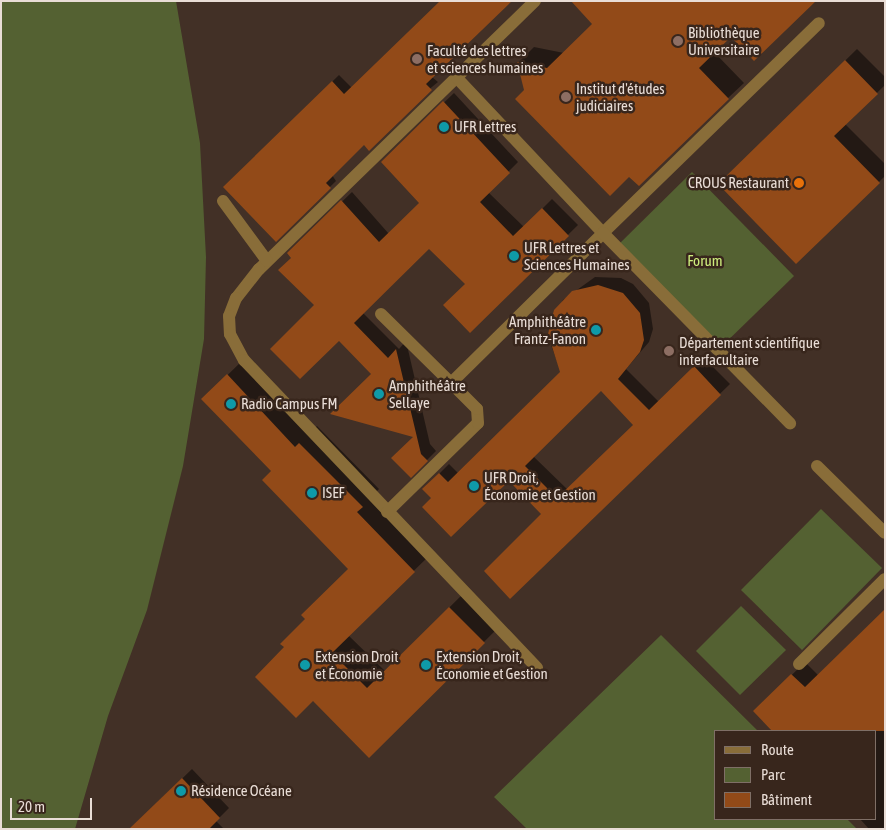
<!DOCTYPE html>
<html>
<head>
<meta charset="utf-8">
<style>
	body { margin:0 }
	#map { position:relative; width:886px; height:830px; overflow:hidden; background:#423026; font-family:"Asap Condensed",sans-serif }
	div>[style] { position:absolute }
	.green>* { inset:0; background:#546132 }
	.shadow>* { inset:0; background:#0007 }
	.building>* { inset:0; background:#924a18 }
	.minor>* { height:12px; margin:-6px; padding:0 6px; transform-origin:6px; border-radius:6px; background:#896d39 }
	.dots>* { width:14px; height:14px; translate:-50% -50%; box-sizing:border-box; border:2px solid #38261c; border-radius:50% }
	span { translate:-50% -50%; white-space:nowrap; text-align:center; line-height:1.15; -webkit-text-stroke:5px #38261c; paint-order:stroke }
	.poi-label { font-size:15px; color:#e9ddd6 }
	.left { translate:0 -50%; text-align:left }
	.right { translate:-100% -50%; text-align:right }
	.park-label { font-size:15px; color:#cded7c }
	.frame { position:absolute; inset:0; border:2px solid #e9ddd6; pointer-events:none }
	.legend { position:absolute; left:714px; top:730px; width:162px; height:90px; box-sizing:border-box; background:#38261c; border:1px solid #7f6f66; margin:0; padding:6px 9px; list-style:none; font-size:15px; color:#e9ddd6 }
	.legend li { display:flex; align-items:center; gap:10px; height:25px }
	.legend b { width:25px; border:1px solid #7f6f66 }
	.scale { position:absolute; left:10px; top:798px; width:82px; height:22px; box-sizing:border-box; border:2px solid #e9ddd6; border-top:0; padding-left:6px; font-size:15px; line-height:18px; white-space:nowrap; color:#e9ddd6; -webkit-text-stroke:4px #38261c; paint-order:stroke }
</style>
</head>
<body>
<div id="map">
	<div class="green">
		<div style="clip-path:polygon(1px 1px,176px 1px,200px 143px,206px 257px,204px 339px,183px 466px,147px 610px,108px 716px,75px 829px,1px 829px)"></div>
		<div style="clip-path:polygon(692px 172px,794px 276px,718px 350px,616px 247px)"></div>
		<div style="clip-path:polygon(821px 509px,882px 568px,802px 650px,741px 590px)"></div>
		<div style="clip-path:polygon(741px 606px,786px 650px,740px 695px,696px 651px)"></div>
		<div style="clip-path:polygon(661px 635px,758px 731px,715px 731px,715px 819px,847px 819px,857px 829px,527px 829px,494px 797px)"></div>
	</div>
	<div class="shadow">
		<div style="clip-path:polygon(731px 35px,714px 52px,744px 83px,728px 98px,525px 90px,518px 63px,534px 47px,564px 53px)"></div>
		<div style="clip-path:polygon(857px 49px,885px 77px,885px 85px,845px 124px,885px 164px,885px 176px,796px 263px,720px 184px)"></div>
		<div style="clip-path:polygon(339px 75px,352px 88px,432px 77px,438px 82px,364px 143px,332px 175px,336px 181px,276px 240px,225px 187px)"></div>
		<div style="clip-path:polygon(454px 93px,518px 162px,488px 192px,524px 227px,552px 199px,578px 225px,470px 331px,466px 283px,429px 248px,363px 313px,399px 349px,406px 341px,430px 444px,436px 451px,411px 476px,415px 436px,372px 374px,316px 305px,289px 253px,352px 192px,389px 234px,421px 202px,382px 162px)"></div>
		<div style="clip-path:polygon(evenodd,595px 277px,621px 278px,633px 284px,649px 303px,653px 329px,649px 342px,626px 369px,659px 402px,704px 358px,730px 384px,511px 597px,543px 514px,509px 479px,433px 498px,424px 489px,449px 464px,458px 473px,561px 372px,551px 345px,550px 323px,563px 300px,595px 277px,601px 389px,634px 425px,568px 490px,533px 456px,601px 389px)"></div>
		<div style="clip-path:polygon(245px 358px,313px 430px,317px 426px,379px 489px,374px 494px,431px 554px,348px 635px,385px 671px,467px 590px,502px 624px,369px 756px,286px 647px,350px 569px,272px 470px,203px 399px)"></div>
		<div style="clip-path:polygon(885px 610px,885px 829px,869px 829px,860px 819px,875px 819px,875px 731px,774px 731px,755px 711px,805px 662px,818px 675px)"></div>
		<div style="clip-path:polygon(192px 769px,229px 808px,216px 821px,224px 829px,130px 829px)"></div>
	</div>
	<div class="building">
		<div style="clip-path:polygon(440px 1px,512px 1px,426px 84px,432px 90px,369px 151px,364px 145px,326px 183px,331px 188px,276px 242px,223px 187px,332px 81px,344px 94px)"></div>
		<div style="clip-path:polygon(571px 1px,816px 1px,754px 61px,731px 37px,699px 68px,729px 99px,639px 186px,629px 177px,610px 196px,515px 99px,524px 90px,517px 62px,547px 68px,592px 24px)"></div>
		<div style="clip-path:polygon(845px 60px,878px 94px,834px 136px,880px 183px,796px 264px,718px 184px)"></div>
		<div style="clip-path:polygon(443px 101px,510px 173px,480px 202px,513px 236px,542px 208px,569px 236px,470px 333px,443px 305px,465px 284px,429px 249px,354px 323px,388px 358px,396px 349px,421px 454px,428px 461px,411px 478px,391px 458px,413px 437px,330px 414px,371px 374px,339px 341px,300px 379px,270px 349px,314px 305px,278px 270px,291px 258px,287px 253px,341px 200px,379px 242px,419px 203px,381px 162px)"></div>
		<div style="clip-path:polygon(evenodd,598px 285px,623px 293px,640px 313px,644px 340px,640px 352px,618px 379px,649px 410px,694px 366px,721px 395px,510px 599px,484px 571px,541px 514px,509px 481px,451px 537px,422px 507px,431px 498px,422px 489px,439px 473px,448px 482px,560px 372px,548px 334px,554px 310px,572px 291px,598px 285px,601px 391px,633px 425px,557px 498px,525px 466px,601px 391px)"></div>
		<div style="clip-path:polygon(227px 374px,295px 447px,299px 443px,363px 507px,357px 512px,415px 572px,332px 653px,367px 688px,449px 607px,485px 643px,369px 758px,313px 701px,296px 718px,255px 677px,284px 647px,280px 644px,305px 619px,301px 615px,348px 569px,262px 480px,271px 471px,201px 399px)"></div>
		<div style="clip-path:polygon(885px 609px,885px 731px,772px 731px,753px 711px,791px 674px,805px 687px)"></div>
		<div style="clip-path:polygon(182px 778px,220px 818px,209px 829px,129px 829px)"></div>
	</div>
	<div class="minor">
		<div style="left:535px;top:1px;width:385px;rotate:135.8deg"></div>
		<div style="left:259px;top:269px;width:37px;rotate:128deg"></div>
		<div style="left:236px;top:298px;width:19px;rotate:111deg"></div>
		<div style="left:229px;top:316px;width:18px;rotate:87deg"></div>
		<div style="left:230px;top:334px;width:30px;rotate:62deg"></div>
		<div style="left:244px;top:360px;width:425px;rotate:46.4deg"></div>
		<div style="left:457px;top:78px;width:213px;rotate:46.7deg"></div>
		<div style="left:603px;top:233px;width:301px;rotate:-44.2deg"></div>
		<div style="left:223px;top:201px;width:74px;rotate:53.7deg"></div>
		<div style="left:381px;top:314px;width:98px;rotate:44.6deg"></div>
		<div style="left:817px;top:466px;width:95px;rotate:44.6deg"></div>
		<div style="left:387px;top:512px;width:127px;rotate:-44.4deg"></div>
		<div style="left:478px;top:423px;width:14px;rotate:-94deg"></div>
		<div style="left:477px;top:409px;width:37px;rotate:-135deg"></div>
		<div style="left:451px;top:383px;width:214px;rotate:-44.6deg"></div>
		<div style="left:603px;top:233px;width:267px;rotate:45.5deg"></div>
		<div style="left:799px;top:664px;width:121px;rotate:-44.7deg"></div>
	</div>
	<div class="dots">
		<div style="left:678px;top:41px;background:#8d6e63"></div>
		<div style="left:417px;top:59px;background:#8d6e63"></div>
		<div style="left:566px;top:97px;background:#8d6e63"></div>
		<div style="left:444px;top:127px;background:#0f9aa8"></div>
		<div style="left:799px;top:183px;background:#e8710a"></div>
		<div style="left:514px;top:256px;background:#0f9aa8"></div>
		<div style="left:596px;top:330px;background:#0f9aa8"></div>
		<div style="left:669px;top:351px;background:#8d6e63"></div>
		<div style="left:379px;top:394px;background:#0f9aa8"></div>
		<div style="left:231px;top:404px;background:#0f9aa8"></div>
		<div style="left:474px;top:486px;background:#0f9aa8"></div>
		<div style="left:312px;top:493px;background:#0f9aa8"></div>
		<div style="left:305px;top:665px;background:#0f9aa8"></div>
		<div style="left:426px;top:665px;background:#0f9aa8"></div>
		<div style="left:181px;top:791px;background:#0f9aa8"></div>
	</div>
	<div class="poi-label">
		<span class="left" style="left:688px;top:41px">Bibliothèque<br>Universitaire</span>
		<span class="left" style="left:427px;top:59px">Faculté des lettres<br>et sciences humaines</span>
		<span class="left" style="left:576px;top:97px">Institut d'études<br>judiciaires</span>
		<span class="left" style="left:454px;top:127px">UFR Lettres</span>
		<span class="right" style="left:789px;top:183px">CROUS Restaurant</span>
		<span class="left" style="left:524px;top:256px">UFR Lettres et<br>Sciences Humaines</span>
		<span class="right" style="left:586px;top:330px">Amphithéâtre<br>Frantz-Fanon</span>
		<span class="left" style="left:679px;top:351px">Département scientifique<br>interfacultaire</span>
		<span class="left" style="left:389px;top:394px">Amphithéâtre<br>Sellaye</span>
		<span class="left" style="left:241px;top:404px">Radio Campus FM</span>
		<span class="left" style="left:484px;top:486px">UFR Droit,<br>Économie et Gestion</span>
		<span class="left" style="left:322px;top:493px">ISEF</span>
		<span class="left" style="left:315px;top:665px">Extension Droit<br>et Économie</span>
		<span class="left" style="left:436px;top:665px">Extension Droit,<br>Économie et Gestion</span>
		<span class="left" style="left:191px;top:791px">Résidence Océane</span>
	</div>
	<div class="park-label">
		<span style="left:705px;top:261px">Forum</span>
	</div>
	<div class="frame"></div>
	<ul class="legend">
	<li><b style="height:6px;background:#896d39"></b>Route</li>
	<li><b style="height:14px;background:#546132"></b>Parc</li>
	<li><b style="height:14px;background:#924a18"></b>Bâtiment</li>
	</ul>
	<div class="scale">20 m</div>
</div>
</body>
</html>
